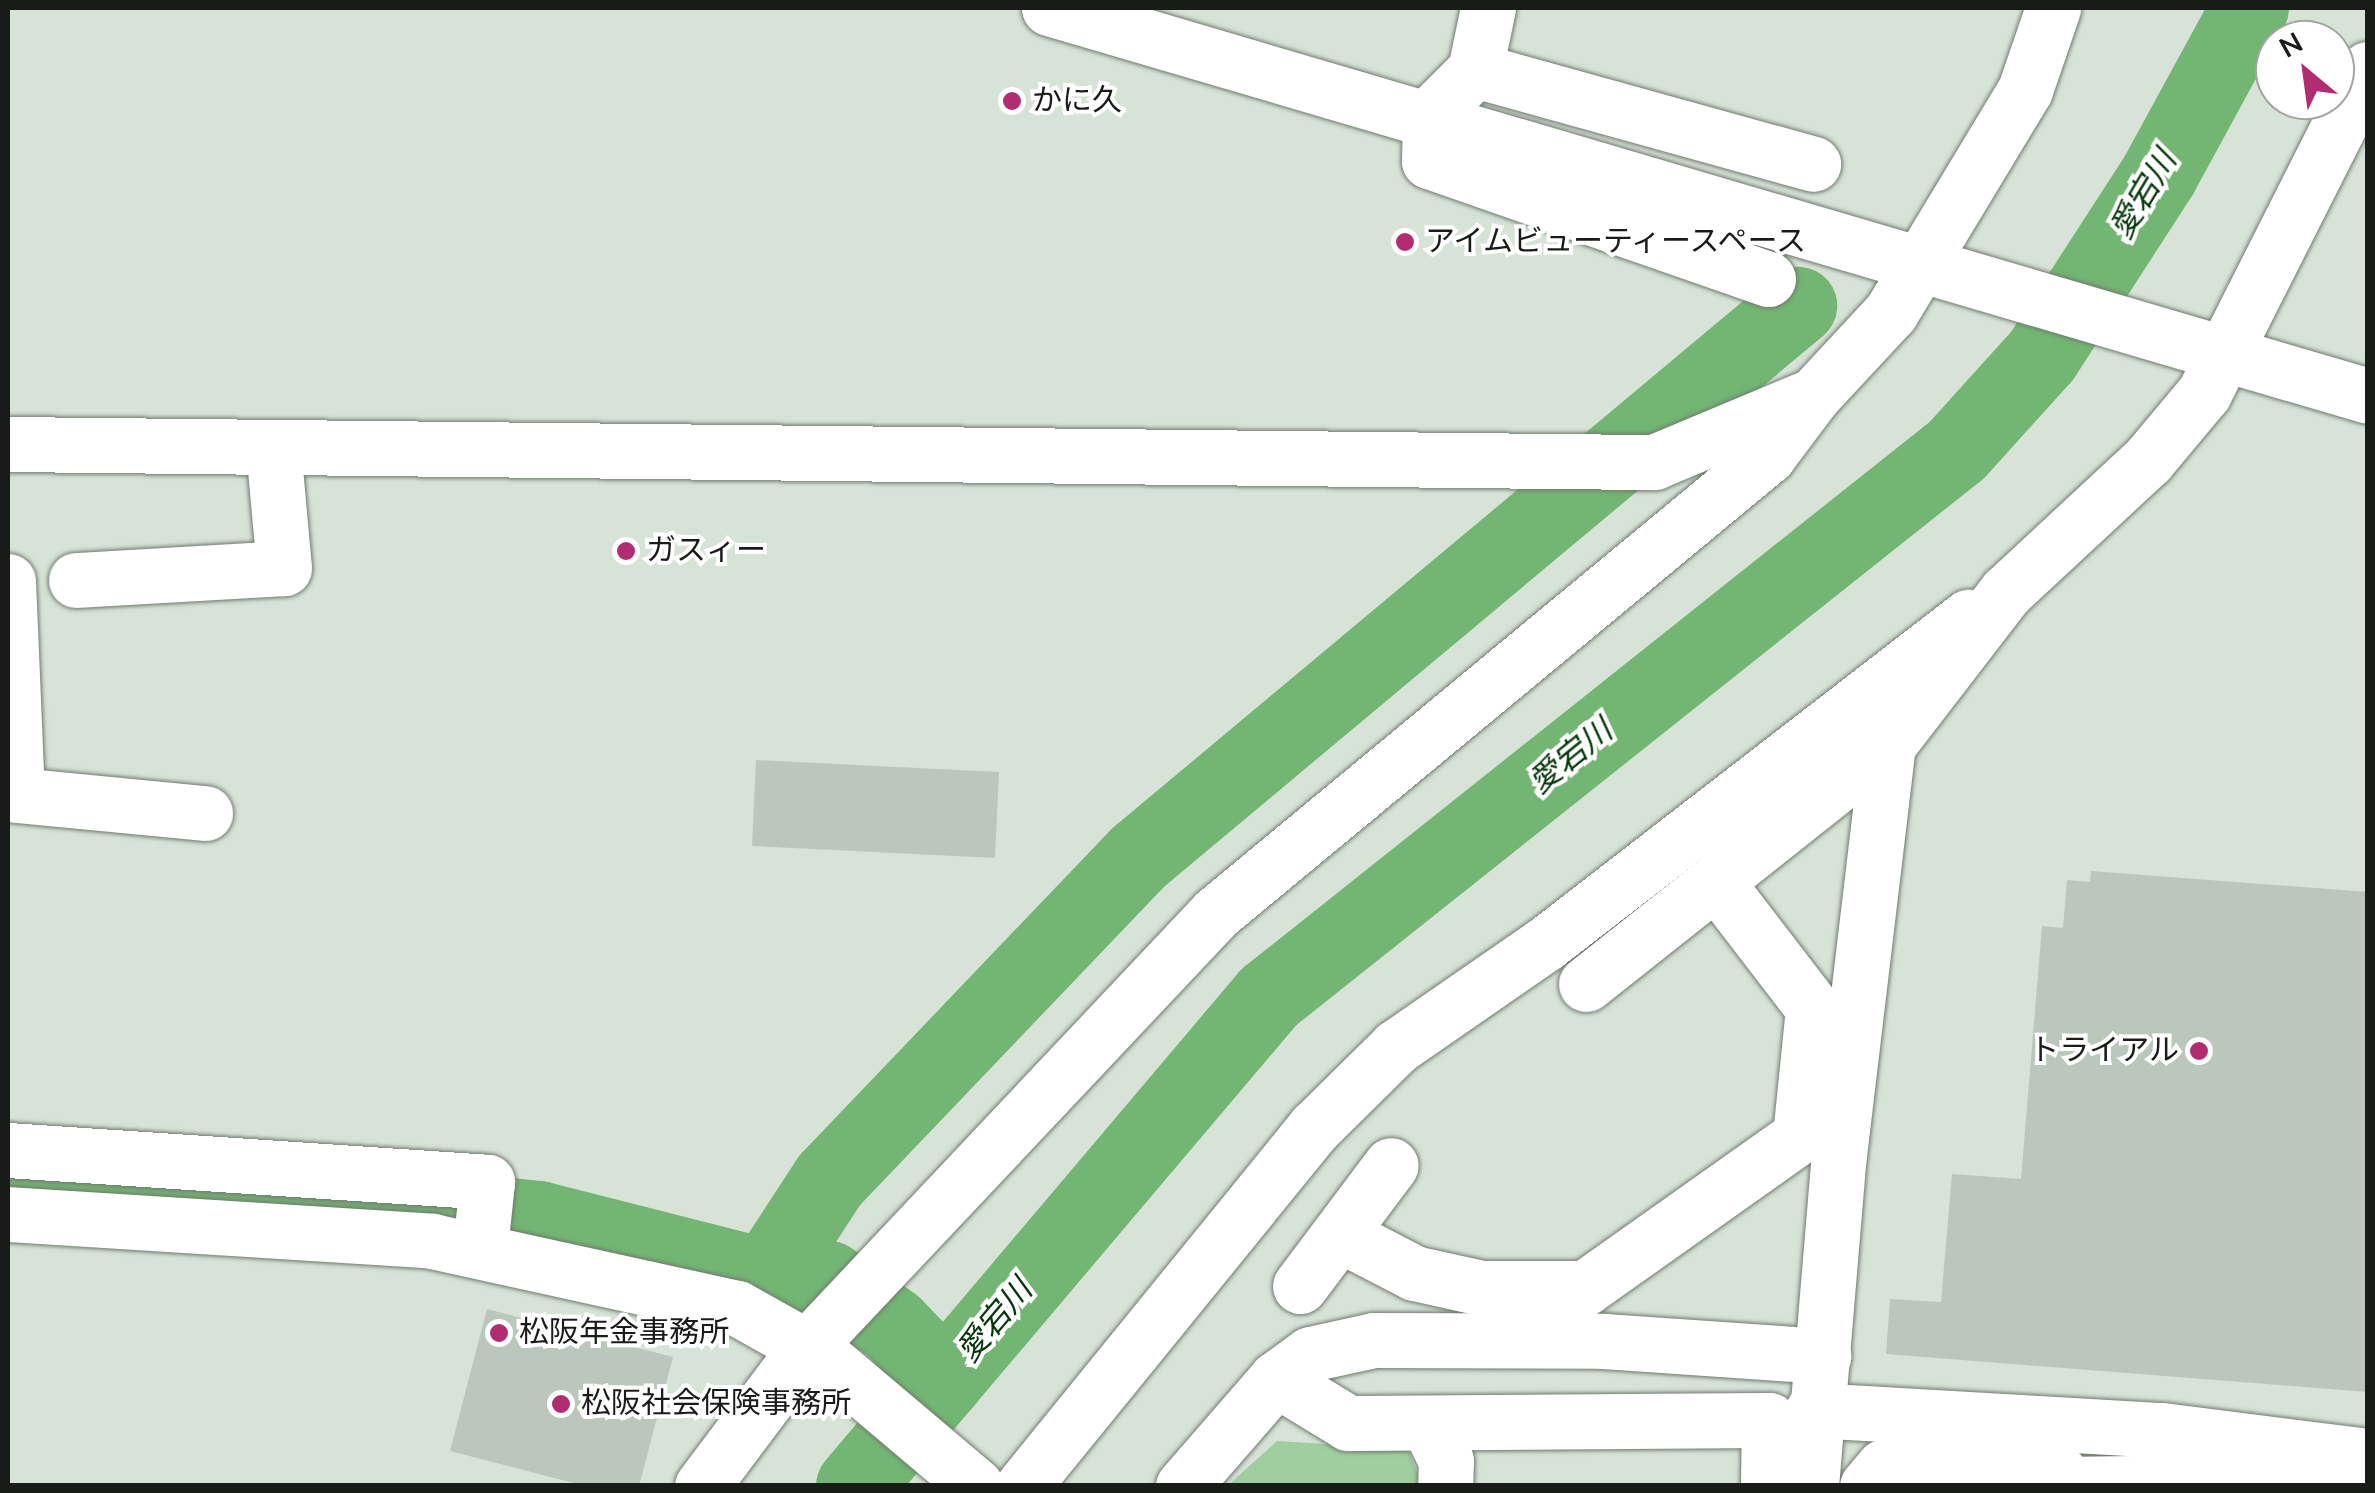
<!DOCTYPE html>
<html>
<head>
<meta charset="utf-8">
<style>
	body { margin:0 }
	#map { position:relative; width:2375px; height:1493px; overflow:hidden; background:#d8e3d8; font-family:"Nunito Sans","Noto Sans JP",sans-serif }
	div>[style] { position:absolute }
	.green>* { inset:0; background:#a0cf9f }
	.river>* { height:78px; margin:-39px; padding:0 39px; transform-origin:39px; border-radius:39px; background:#73b673 }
	.building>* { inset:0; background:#bcc7bc }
	.roads { filter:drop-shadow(0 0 2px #717a70) drop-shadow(0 0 2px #717a70) }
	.minor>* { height:55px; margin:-27.5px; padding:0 27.5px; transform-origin:27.5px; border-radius:27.5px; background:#fff }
	.dots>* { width:28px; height:28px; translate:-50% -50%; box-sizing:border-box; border:5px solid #fff; border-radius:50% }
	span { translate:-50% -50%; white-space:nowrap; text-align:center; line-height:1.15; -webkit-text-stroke:8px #fff; paint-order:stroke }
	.poi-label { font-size:30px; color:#181b17 }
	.left { translate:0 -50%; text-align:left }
	.right { translate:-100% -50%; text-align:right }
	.water-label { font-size:32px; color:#043608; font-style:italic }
	.frame { position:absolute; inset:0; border:10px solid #181b17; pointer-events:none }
	.north { position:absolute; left:2255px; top:20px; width:100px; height:100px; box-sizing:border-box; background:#fff; border:2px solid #a3a4a2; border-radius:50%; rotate:331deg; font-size:28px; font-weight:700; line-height:40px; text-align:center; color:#181b17 }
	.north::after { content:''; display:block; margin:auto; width:35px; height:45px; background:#b22c70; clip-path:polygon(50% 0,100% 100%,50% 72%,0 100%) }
</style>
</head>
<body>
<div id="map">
	<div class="green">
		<div style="clip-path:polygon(1277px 1441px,1408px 1449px,1422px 1485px,1227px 1486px)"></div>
	</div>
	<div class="river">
		<div style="left:8px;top:1181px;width:170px;rotate:0.3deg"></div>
		<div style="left:178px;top:1182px;width:363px;rotate:6deg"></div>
		<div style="left:539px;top:1220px;width:234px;rotate:14.3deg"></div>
		<div style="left:766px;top:1278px;width:63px;rotate:1.8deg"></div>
		<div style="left:829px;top:1280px;width:79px;rotate:35.7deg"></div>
		<div style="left:893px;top:1326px;width:75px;rotate:46.1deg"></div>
		<div style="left:766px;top:1278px;width:117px;rotate:-56.9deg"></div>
		<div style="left:830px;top:1180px;width:448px;rotate:-46.3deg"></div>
		<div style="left:1140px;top:856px;width:858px;rotate:-39.89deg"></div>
		<div style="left:855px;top:1486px;width:641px;rotate:-49.75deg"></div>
		<div style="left:1269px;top:997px;width:879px;rotate:-38.49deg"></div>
		<div style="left:1957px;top:450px;width:127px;rotate:-47.9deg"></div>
		<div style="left:2042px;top:356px;width:216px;rotate:-57.1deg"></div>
		<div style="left:2159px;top:175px;width:190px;rotate:-61.4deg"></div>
	</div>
	<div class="building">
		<div style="clip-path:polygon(756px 760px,999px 772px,995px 858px,752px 846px)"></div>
		<div style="clip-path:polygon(2091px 871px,2368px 892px,2368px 1392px,1886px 1354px,1890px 1299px,1941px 1302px,1952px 1174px,2021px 1179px,2042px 926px,2063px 928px,2067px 880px,2090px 882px)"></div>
		<div style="clip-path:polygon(487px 1309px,673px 1357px,639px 1486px,585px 1486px,450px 1451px)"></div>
	</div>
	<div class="roads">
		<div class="minor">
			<div style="left:1049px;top:8px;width:1375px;rotate:16.39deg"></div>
			<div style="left:1488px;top:8px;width:63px;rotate:101.8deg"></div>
			<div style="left:1475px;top:70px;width:64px;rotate:135deg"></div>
			<div style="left:1430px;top:115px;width:46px;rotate:91.2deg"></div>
			<div style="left:1429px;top:161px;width:359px;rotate:19.2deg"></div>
			<div style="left:1475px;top:70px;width:351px;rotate:15.5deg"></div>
			<div style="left:8px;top:444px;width:1646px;rotate:0.63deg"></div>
			<div style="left:1654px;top:462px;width:173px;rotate:-22.7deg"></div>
			<div style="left:1814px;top:395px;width:113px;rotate:-47.1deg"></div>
			<div style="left:1891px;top:312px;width:259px;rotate:-58.9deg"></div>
			<div style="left:2025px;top:90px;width:87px;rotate:-71.1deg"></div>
			<div style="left:76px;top:580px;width:208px;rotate:-3.3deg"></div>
			<div style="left:284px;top:568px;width:121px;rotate:-95.2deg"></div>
			<div style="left:8px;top:581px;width:214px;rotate:87.6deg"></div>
			<div style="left:17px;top:795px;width:189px;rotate:5.5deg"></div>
			<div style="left:1586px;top:984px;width:385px;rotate:-38.4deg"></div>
			<div style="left:8px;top:1150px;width:480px;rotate:3.8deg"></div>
			<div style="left:487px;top:1182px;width:66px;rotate:96.1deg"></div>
			<div style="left:8px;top:1214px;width:425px;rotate:3.6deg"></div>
			<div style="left:432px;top:1241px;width:312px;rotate:12.4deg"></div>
			<div style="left:737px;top:1308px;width:96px;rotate:29.2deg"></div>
			<div style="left:821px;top:1355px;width:203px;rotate:40.2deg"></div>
			<div style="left:1343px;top:1236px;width:80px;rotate:27.5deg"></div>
			<div style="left:1414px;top:1273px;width:70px;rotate:12.4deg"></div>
			<div style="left:1482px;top:1288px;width:103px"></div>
			<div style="left:1585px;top:1288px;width:263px;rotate:-35.3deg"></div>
			<div style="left:1800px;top:1136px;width:129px;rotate:-84.2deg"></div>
			<div style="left:1813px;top:1008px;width:158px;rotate:-127.5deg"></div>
			<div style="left:1300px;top:1286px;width:151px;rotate:-53.1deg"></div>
			<div style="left:1276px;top:1379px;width:84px;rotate:31.4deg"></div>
			<div style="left:1348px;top:1423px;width:421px;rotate:-0.4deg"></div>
			<div style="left:1769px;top:1420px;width:66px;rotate:90.9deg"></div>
			<div style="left:1813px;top:1410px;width:350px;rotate:3.3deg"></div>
			<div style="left:2162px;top:1430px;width:208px;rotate:7.2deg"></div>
			<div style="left:1428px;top:1423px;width:42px;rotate:64.7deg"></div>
			<div style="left:1446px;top:1461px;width:25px;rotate:92deg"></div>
			<div style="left:2060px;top:1484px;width:272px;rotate:-0.8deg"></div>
			<div style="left:702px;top:1486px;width:171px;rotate:-53.1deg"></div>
			<div style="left:805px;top:1349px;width:599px;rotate:-46.69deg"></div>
			<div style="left:1216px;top:913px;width:717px;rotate:-39.62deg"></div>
			<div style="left:1768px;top:456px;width:75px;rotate:-53.1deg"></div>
			<div style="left:1023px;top:1486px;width:463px;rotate:-50.9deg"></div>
			<div style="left:1315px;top:1127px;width:114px;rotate:-44.6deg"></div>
			<div style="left:1396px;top:1047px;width:181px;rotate:-34.7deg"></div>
			<div style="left:1545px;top:944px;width:535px;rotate:-37.71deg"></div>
			<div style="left:1183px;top:1486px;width:142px;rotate:-49deg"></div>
			<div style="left:1276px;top:1379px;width:42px;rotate:-36.3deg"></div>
			<div style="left:1310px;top:1354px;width:66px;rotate:-12.3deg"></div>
			<div style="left:1374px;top:1340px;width:230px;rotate:0.2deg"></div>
			<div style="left:1604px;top:1341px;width:220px;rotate:3.9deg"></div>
			<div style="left:1811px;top:1486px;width:332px;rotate:-85.2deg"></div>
			<div style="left:1839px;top:1155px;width:413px;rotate:-83.2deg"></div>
			<div style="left:1888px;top:745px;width:193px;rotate:-52.4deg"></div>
			<div style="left:2006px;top:592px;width:194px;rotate:-42.9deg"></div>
			<div style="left:2148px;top:460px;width:87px;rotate:-50.1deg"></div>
			<div style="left:2204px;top:393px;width:363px;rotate:-63.2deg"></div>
			<div style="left:1867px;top:1486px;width:25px;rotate:-50deg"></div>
			<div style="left:1883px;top:1467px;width:177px;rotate:1.9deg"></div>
		</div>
	</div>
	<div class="dots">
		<div style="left:1012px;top:101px;background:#b22c70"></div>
		<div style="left:1405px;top:242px;background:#b22c70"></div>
		<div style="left:626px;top:551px;background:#b22c70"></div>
		<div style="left:2199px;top:1051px;background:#b22c70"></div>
		<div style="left:499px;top:1333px;background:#b22c70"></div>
		<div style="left:561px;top:1404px;background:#b22c70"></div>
	</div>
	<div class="poi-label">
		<span class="left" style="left:1032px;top:101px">かに久</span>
		<span class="left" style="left:1425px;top:242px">アイムビューティースペース</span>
		<span class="left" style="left:646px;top:551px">ガスィー</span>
		<span class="right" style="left:2179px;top:1051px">トライアル</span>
		<span class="left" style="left:519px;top:1333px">松阪年金事務所</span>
		<span class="left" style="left:581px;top:1404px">松阪社会保険事務所</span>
	</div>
	<div class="water-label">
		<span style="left:2144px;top:195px;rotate:-59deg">愛宕川</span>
		<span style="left:1571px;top:757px;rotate:-39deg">愛宕川</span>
		<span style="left:995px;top:1321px;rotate:-50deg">愛宕川</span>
	</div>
	<div class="frame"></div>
	<div class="north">N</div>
</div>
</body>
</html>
